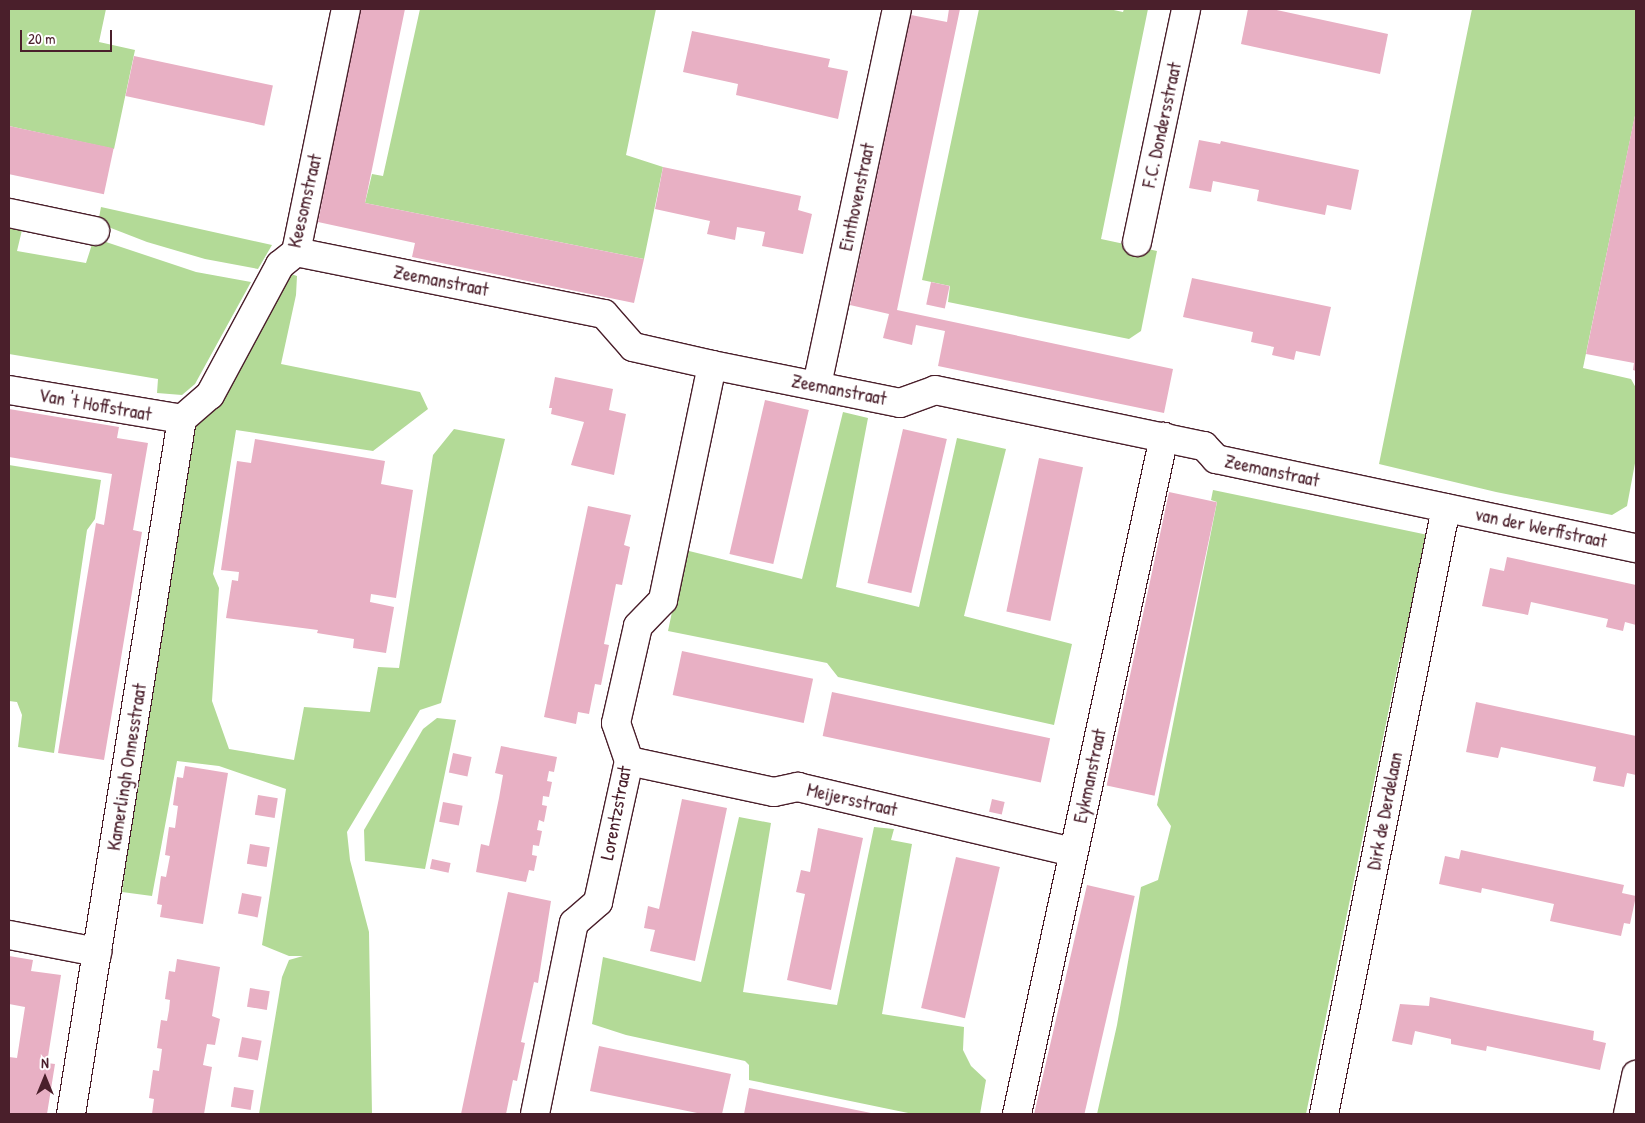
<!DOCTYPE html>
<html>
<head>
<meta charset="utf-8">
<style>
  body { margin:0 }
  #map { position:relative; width:1645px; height:1123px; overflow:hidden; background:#fff; font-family:"Patrick Hand",sans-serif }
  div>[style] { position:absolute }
  .green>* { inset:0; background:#b3da97 }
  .building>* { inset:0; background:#e8b0c4; transform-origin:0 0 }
  .roads { filter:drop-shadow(1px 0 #4a1f2b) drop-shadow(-1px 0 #4a1f2b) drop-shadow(0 1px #4a1f2b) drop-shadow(0 -1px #4a1f2b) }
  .minor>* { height:28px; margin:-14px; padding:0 14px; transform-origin:14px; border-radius:14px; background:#fff }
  span { translate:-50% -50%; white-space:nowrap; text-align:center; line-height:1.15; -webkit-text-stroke:4px #fff; paint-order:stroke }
  .street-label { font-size:19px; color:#4a1f2b }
  .frame { position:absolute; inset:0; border:10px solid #4a1f2b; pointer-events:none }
  .north { position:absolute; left:20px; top:1053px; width:50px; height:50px; -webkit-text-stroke:4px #fff; paint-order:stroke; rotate:0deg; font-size:14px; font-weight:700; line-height:20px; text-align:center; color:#4a1f2b }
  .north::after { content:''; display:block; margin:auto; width:18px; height:22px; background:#4a1f2b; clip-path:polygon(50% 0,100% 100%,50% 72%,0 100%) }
  .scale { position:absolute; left:20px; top:30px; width:92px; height:22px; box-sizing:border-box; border:2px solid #4a1f2b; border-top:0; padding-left:6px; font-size:15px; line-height:18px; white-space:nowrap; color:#4a1f2b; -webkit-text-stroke:4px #fff; paint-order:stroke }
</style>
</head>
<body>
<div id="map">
  <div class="green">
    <div style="clip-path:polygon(9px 9px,106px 9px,99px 42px,135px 50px,114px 149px,9px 126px)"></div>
    <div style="clip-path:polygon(420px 9px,656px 9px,626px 155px,663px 167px,644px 259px,365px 203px,372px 174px,383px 176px)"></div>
    <div style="clip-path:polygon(979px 9px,1109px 9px,1123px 12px,1124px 9px,1148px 9px,1101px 239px,1157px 251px,1141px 331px,1129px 339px,948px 302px,950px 286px,922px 280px)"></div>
    <div style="clip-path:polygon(1472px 9px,1636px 9px,1636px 111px,1583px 368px,1631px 379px,1636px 388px,1636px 458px,1627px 506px,1612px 515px,1496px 492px,1379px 464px)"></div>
    <div style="clip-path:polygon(101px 207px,272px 245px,258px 269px,205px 259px,147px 242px,98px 223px)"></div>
    <div style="clip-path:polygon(9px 225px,22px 230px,17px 251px,86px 263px,94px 238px,196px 272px,251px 282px,195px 384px,182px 395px,157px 393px,158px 379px,9px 354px)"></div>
    <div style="clip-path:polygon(288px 273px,297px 276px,296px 295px,281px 364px,420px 392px,428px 409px,373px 451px,236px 430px,213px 574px,219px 588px,212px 701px,229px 749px,294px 760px,304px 707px,370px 712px,378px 667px,399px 668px,433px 455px,454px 429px,505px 439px,441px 703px,420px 710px,347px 832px,350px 860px,369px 932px,372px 1114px,259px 1114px,282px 977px,289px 960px,303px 956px,289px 956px,262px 945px,286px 789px,219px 766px,177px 761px,152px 896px,122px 892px,188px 425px,226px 396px)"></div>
    <div style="clip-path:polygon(843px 412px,868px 418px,836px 587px,919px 607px,957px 438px,1006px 449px,964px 616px,1072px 644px,1054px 725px,838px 677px,827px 663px,668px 631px,685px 550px,802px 579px)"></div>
    <div style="clip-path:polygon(9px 465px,101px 480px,95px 519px,87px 530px,54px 753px,18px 747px,22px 715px,17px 702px,9px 701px)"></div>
    <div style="clip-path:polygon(1213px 490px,1428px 535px,1428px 542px,1399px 660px,1306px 1114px,1097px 1114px,1117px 1025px,1141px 887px,1158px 880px,1171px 826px,1157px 805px,1217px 502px,1211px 500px)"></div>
    <div style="clip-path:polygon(437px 718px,456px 720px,425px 869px,365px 861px,364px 830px,423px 729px)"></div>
    <div style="clip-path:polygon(739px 817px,771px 823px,743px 992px,837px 1005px,874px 827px,894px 829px,891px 840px,912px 844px,882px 1014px,964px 1027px,963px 1050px,971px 1066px,986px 1080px,980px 1114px,913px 1114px,749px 1080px,749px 1065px,745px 1061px,626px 1035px,592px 1024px,603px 957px,701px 982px)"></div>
  </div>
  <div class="building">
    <div style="clip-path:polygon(360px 9px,405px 9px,365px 203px,644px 259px,634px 303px,412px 257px,415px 243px,318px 222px)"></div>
    <div style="clip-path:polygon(949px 9px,960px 9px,897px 310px,1173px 369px,1164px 413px,938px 366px,945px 331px,916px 325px,912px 345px,883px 338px,889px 314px,850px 305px,911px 15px,947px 22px)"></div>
    <div style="clip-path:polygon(1248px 9px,1272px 9px,1388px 34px,1380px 74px,1241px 44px)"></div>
    <div style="clip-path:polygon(692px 31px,830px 59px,828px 67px,848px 71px,838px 119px,736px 95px,738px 84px,683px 72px)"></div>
    <div style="left:134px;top:56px;width:142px;height:41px;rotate:12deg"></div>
    <div style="clip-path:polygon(1635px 115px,1636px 115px,1636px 371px,1633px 370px,1634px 363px,1586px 354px)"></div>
    <div style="left:9px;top:126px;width:107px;height:47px;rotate:12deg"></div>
    <div style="clip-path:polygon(1199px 140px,1220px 144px,1221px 141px,1359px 170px,1351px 210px,1327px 205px,1325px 215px,1257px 201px,1259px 190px,1213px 181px,1211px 192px,1189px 188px)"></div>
    <div style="clip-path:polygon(663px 167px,801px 196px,798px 210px,812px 214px,803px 254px,762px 246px,765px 232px,737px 227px,735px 240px,707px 234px,710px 221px,655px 209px)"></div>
    <div style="clip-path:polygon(1192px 278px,1331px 307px,1320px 356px,1296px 351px,1294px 360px,1272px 355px,1274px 347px,1251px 342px,1253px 332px,1183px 317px)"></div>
    <div style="left:931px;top:282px;width:19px;height:23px;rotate:12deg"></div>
    <div style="clip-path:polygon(555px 377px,613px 389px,609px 410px,626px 414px,614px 475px,571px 465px,584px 422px,551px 414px,552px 408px,549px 408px)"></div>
    <div style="left:765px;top:400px;width:45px;height:158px;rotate:13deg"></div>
    <div style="clip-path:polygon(9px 409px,119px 427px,117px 438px,148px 443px,133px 530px,142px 532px,104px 760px,58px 753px,96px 523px,104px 525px,112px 474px,9px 457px)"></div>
    <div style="left:903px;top:429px;width:45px;height:158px;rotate:13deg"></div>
    <div style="clip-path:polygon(255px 439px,385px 461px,381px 484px,413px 490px,396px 598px,371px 594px,370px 602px,394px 607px,386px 653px,353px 648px,354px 639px,317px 633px,318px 630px,226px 618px,232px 580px,238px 581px,239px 572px,221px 570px,237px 461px,251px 463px)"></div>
    <div style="left:1039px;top:458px;width:45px;height:157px;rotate:12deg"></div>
    <div style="left:1169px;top:492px;width:49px;height:300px;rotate:12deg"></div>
    <div style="clip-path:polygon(588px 506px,631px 515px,624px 545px,630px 547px,622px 585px,616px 584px,604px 644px,609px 645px,601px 685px,595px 684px,589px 714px,578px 712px,576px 724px,544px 717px)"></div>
    <div style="clip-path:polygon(1507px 557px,1636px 585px,1636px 625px,1625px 622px,1623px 631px,1606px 627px,1608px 619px,1531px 602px,1528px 615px,1482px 606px,1490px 568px,1504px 571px)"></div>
    <div style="left:682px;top:651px;width:134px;height:45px;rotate:12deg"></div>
    <div style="left:832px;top:692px;width:223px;height:45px;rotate:12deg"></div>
    <div style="clip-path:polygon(1476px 702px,1636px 736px,1636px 775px,1627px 773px,1624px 787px,1593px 781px,1596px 767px,1501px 747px,1498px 758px,1466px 752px)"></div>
    <div style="clip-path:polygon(501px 746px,557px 757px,554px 772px,549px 771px,547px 781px,552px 782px,549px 797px,543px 796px,542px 805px,547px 806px,544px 822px,539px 820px,537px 830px,542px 831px,539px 846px,533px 845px,532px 855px,537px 856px,534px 871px,529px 870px,526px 882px,476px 872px,481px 844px,489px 846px,499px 798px,503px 775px,495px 773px)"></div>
    <div style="left:453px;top:753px;width:19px;height:20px;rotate:12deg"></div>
    <div style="clip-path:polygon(185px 766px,228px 773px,203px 924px,160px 917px,162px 905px,157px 904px,161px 876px,166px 877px,170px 856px,165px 855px,169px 827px,175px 828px,178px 806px,173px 805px,177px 777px,183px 778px)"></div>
    <div style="left:258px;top:795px;width:20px;height:20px;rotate:9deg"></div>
    <div style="clip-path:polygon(682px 799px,727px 808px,695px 961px,650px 951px,655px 930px,644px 928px,648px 906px,659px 909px)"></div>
    <div style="left:992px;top:799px;width:13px;height:13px;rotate:13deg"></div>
    <div style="left:443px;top:802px;width:20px;height:20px;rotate:11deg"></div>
    <div style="clip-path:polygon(818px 828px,863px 838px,831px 990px,787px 980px,805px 894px,796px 892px,801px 870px,810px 872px)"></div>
    <div style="left:250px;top:844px;width:20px;height:20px;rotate:9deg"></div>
    <div style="clip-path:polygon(1461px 850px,1624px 885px,1622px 893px,1636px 896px,1630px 924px,1624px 923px,1621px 936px,1550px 921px,1554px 904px,1482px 888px,1481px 893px,1439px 884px,1445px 856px,1459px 859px)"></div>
    <div style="left:956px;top:857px;width:45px;height:155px;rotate:13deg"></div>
    <div style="left:432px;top:859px;width:19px;height:10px;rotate:12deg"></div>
    <div style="left:1087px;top:885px;width:49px;height:234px;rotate:13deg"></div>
    <div style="clip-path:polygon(508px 892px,551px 901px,538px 983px,534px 982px,521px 1042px,525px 1043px,517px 1081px,513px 1080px,506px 1114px,461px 1114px)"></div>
    <div style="left:242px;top:893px;width:20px;height:21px;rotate:11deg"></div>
    <div style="clip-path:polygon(9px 956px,33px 960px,31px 971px,61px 975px,47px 1063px,55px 1064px,47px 1114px,9px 1114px,9px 1057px,17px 1058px,25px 1007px,9px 1004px)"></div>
    <div style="clip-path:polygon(177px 959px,220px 967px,212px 1016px,220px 1019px,215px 1045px,207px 1044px,203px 1065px,212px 1067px,204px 1114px,152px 1114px,154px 1099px,149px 1098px,153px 1070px,159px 1071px,162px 1049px,157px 1048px,161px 1020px,167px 1021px,169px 1010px,170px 1000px,165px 999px,169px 971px,175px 972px)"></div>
    <div style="left:250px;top:988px;width:20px;height:19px;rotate:9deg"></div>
    <div style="clip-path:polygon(1430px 997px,1594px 1031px,1593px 1040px,1606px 1043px,1600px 1070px,1487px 1046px,1486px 1051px,1451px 1044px,1451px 1039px,1415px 1031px,1412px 1045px,1392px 1041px,1400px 1004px,1429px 1006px)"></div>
    <div style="left:242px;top:1037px;width:20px;height:20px;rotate:11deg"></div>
    <div style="clip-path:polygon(599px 1046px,731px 1074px,722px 1114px,702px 1114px,590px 1091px)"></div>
    <div style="left:234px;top:1087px;width:20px;height:20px;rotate:9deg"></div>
    <div style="clip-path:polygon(749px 1088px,871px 1113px,871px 1114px,744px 1114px)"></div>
  </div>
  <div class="roads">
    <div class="minor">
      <div style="left:9px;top:213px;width:88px;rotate:11.8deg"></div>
      <div style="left:1137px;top:242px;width:238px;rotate:-78.1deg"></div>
      <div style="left:296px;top:252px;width:314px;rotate:11.4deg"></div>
      <div style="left:604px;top:314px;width:44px;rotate:48.7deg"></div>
      <div style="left:633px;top:347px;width:81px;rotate:12.8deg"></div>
      <div style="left:712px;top:365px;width:192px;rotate:11.4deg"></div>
      <div style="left:900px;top:403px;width:37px;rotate:-20deg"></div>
      <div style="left:935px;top:390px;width:275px;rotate:11.8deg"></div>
      <div style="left:1204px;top:446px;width:18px;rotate:47deg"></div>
      <div style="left:1216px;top:459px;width:429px;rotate:12deg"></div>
      <div style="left:817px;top:385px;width:384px;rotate:-78deg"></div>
      <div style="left:9px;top:390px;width:175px;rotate:9.5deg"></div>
      <div style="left:182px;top:419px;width:37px;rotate:-41deg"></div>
      <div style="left:210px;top:395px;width:148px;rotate:-61.7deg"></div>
      <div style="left:280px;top:265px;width:21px;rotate:-39deg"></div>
      <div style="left:296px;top:252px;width:248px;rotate:-78.4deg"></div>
      <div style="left:629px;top:761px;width:148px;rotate:12.1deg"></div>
      <div style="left:774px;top:792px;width:25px;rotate:-12deg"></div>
      <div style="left:798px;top:787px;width:283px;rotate:13.3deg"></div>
      <div style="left:9px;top:935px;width:90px;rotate:10.9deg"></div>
      <div style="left:71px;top:1114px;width:704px;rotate:-80.93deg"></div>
      <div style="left:535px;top:1114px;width:195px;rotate:-78.5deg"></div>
      <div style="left:574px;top:923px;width:32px;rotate:-41deg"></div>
      <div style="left:598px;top:902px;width:144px;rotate:-77.6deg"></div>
      <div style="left:629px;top:761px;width:40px;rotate:-108.9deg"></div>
      <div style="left:616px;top:723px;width:99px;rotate:-77.2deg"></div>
      <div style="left:638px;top:626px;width:36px;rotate:-46deg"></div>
      <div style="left:663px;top:600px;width:240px;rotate:-78.2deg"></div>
      <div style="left:1017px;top:1114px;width:693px;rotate:-77.75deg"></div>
      <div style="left:1324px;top:1114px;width:618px;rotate:-78.62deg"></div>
      <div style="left:1628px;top:1114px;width:40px;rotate:-78deg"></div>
    </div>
  </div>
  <div class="street-label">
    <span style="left:1162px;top:125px;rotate:-78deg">F.C. Dondersstraat</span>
    <span style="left:857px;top:197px;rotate:-78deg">Einthovenstraat</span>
    <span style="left:305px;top:201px;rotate:-77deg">Keesomstraat</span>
    <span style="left:441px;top:281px;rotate:11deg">Zeemanstraat</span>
    <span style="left:839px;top:390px;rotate:11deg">Zeemanstraat</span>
    <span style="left:95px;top:405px;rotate:10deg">Van 't Hoffstraat</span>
    <span style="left:1272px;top:471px;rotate:12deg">Zeemanstraat</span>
    <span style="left:1541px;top:528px;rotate:12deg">van der Werffstraat</span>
    <span style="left:127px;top:767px;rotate:-81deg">Kamerlingh Onnesstraat</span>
    <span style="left:1090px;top:776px;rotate:-78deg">Eykmanstraat</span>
    <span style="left:852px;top:800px;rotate:13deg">Meijersstraat</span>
    <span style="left:1385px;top:811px;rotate:-79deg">Dirk de Derdelaan</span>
    <span style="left:616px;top:813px;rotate:-79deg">Lorentzstraat</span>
  </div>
  <div class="frame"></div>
  <div class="north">N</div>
  <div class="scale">20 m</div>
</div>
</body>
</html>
